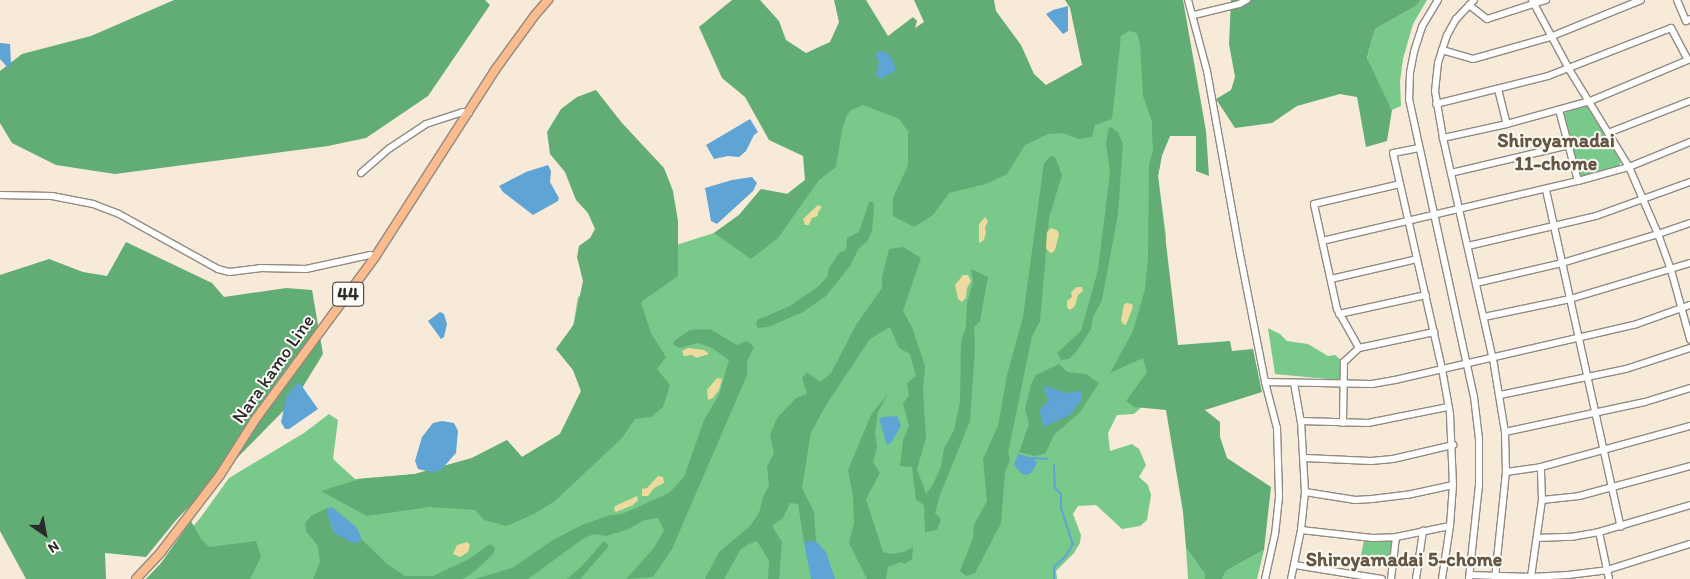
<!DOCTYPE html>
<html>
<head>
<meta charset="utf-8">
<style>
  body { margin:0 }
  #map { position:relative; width:1690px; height:579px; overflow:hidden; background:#f7ead8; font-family:Itim,sans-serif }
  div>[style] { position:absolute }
  .green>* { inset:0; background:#78c98a }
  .forest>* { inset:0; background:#62ad76 }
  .sand>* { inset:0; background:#eeda9e }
  .water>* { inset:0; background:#5ea4d4 }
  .stream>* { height:2px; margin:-1px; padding:0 1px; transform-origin:1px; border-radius:1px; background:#5ea4d4 }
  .roads { filter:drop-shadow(1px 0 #918a82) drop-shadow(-1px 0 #918a82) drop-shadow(0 1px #918a82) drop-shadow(0 -1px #918a82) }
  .minor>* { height:6px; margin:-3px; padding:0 3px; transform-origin:3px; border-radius:3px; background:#fff }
  .major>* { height:8px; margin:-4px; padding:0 4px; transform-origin:4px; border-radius:4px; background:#fbbb8d }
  span { translate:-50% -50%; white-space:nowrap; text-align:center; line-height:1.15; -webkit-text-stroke:4px #fdfcf7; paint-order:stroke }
  .shield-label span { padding:1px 4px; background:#fdfcf7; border:1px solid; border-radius:4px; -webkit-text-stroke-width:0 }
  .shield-label { font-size:18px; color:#2b2b2b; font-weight:700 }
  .street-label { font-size:19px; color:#2b2b2b }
  .neighbourhood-label { font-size:20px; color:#665541; font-weight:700 }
  .north { position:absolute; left:20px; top:509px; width:50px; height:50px; -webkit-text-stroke:4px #fdfcf7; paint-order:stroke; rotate:147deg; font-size:14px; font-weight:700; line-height:20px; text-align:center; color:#2b2b2b }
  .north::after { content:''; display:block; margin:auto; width:18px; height:22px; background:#2b2b2b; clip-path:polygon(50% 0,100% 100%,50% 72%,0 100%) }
</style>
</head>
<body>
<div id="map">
  <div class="green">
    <div style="clip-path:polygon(1421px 0,1427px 0,1413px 24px,1403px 59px,1400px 82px,1401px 106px,1392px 110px,1367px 59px,1375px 29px,1416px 6px)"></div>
    <div style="clip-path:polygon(1150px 22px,1170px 136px,1162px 155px,1158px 176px,1166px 236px,1157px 393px,1134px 414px,1117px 415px,1108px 433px,1110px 451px,1132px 444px,1139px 449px,1146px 465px,1139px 477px,1148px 485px,1151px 495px,1147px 520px,1140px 526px,1122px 529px,1096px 505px,1078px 506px,1073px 514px,1081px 535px,1080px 543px,1074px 553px,1056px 571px,1057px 579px,149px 579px,201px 517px,229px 478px,304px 433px,329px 414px,338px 420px,333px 459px,355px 479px,415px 474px,472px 458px,507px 440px,522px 457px,560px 434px,581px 391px,573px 370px,556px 349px,573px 327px,578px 297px,673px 246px,714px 233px,739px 215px,761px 189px,788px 194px,805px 180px,808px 155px,866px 89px,1033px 128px,1121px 24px)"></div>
    <div style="clip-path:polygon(1585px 106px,1589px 107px,1621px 162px,1619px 166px,1583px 177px,1579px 175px,1563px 113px)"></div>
    <div style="clip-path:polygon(1268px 328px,1280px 334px,1287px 341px,1308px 344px,1328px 356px,1335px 355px,1341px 360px,1341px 378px,1337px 380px,1275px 374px)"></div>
    <div style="clip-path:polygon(1364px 540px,1391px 540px,1393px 543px,1391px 560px,1361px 556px)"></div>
    <div style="clip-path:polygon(1186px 548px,1205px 574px,1205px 579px,1188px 579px)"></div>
    <div style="clip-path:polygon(1264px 550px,1257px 579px,1222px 579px,1226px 571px)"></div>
  </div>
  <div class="forest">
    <div style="clip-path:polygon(174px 0,485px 0,490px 5px,428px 96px,366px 138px,328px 146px,115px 174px,56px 165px,12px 143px,0 123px,0 71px,22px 54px,91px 36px)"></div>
    <div style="clip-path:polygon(732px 0,760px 0,779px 21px,786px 40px,806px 53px,830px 42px,839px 22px,834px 0,866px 0,888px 36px,913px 17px,917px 21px,915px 28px,924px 22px,914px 0,994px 0,996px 11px,1021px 45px,1034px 74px,1046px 85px,1082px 65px,1070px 8px,1065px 0,1183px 0,1206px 131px,1209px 176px,1196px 171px,1196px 136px,1170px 136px,1162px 155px,1158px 176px,1178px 345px,1230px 341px,1232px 351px,1253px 349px,1262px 392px,1205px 410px,1220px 422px,1220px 437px,1227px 458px,1271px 487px,1264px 550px,1226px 571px,1222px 579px,1205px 579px,1205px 574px,1186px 548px,1183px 512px,1166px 410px,1134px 407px,1126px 401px,1147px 372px,1143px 358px,1110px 373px,1133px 331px,1145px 289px,1148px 257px,1149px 165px,1153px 151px,1152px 134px,1152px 122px,1143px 96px,1140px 44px,1137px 33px,1129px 31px,1121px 36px,1112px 119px,1095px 125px,1092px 137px,1079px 139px,1062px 133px,1048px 134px,1025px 145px,1007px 174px,986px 184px,949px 193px,933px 215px,914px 227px,893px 216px,893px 198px,908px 165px,908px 131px,899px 119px,879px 111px,863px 105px,851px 110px,846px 117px,842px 130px,836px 167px,819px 180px,778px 238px,751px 259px,714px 233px,739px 215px,761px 189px,787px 194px,805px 180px,803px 156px,769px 140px,745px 97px,722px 78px,699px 27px)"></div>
    <div style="clip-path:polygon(1231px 0,1421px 0,1416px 6px,1375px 29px,1367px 58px,1392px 110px,1387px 141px,1366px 147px,1357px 97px,1340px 94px,1297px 106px,1272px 123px,1235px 128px,1216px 99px,1231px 90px,1235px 77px,1229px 44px)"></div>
    <div style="clip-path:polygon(596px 90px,622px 123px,664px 168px,673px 191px,678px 221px,678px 276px,641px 302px,651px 333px,666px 357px,657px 369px,670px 385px,663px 407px,651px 417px,635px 419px,622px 438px,555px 501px,534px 514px,506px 526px,484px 520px,475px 510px,430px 507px,367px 516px,321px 491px,360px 479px,415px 474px,472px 458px,507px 440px,522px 457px,560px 434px,581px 391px,573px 370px,556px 349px,574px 324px,583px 281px,577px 257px,579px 246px,590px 238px,595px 229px,588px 213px,576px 200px,565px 172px,550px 154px,547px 132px,561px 109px,577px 97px)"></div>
    <div style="clip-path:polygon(1111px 127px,1118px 132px,1123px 144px,1118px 214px,1102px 300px,1093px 317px,1091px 329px,1077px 351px,1069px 359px,1061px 360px,1057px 353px,1081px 331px,1098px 270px,1110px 173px,1106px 143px,1108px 130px)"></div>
    <div style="clip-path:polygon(1051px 156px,1055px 157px,1062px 175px,1049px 218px,1040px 321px,1032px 336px,1008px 453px,1010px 460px,1005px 472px,1001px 523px,975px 573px,966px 576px,960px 571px,973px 538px,974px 525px,987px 501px,983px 459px,998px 426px,1007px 375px,1023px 317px,1044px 163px)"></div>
    <div style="clip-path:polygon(869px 202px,873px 202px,874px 207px,872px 231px,867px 242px,859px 248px,850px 266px,826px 296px,803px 312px,768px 327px,758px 328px,756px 324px,757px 320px,790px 306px,819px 286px,827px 277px,829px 268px,839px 253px,846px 250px,847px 238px,859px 232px)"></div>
    <div style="clip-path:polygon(126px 242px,212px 283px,224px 297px,286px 288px,312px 290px,323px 354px,296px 398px,177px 519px,146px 557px,105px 553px,106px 579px,26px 579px,0 531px,0 275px,49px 259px,83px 272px,107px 276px)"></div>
    <div style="clip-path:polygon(903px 247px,921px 258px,903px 311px,912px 327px,925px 366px,923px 390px,926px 438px,917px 469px,926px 494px,932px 486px,941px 467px,944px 449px,954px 430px,960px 402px,961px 341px,966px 327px,967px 303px,973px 281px,971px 269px,988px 277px,980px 321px,974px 327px,975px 349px,970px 421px,940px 495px,935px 513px,941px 519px,937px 530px,925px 532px,924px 505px,916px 500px,912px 467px,900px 466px,903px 440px,909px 426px,903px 404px,909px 395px,907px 383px,916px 376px,910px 354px,899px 348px,890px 327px,870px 339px,828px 402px,811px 432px,802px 488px,814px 512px,816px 541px,804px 542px,798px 504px,790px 503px,783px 518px,772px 526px,782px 542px,779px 579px,768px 579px,769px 561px,757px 541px,749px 544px,741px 549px,724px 579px,705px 579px,719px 552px,750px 526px,759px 513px,763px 497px,769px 486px,767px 467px,774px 453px,770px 435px,777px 418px,796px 398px,807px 394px,802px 378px,807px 372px,820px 382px,831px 373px,856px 325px,882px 288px,882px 277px,889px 249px)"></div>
    <div style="clip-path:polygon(710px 329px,737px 345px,747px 341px,754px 347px,747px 361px,747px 375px,672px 549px,653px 577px,626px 579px,654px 548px,664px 530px,658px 518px,645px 520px,626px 530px,606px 536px,594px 534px,584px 538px,528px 579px,475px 579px,512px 568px,553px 540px,582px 525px,610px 515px,622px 514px,669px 493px,684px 477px,704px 420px,719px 395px,729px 360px,712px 348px,698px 343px,679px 348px,673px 344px,675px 340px,690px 330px)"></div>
    <div style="clip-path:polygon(1059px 364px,1067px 372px,1086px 374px,1099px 383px,1080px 412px,1054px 435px,1045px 454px,1034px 456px,1019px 452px,1029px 424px,1025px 409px,1032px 382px,1036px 375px)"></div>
    <div style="clip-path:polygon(888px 393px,878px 412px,875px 432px,877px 447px,873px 462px,880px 473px,866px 499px,883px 552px,890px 554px,904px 552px,913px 547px,912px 559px,905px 564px,901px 562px,888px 567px,886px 579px,867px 579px,849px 543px,854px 523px,853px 496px,848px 470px,871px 415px)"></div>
    <div style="clip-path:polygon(327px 508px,344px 522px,387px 564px,405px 576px,433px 576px,469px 559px,490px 544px,495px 548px,493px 554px,475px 571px,463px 579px,313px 579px,320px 562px,318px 546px,306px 531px,305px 523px,311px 516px)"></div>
    <div style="clip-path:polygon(191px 521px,201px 539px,209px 547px,256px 541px,261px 557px,250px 579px,146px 579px,161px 563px)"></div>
    <div style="clip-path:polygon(604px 541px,609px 546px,580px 579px,567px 579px,581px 567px)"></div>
  </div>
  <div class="sand">
    <div style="clip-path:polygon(818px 205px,822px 207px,818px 212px,818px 216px,812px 218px,809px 225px,805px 225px,803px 219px)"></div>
    <div style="clip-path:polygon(985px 217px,988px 221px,985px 228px,986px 232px,984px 240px,979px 243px,979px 224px)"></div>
    <div style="clip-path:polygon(1051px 228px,1057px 230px,1059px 234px,1055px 250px,1052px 253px,1049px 252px,1046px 248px,1047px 232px)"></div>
    <div style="clip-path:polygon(963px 275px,968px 275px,971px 281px,967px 288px,966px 298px,962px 302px,958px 299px,955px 285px)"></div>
    <div style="clip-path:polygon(1077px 287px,1082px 287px,1083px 291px,1078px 295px,1075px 306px,1070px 310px,1067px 307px,1067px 301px,1072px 297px,1071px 292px)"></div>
    <div style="clip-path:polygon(1127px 303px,1132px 304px,1133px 307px,1126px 325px,1123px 324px,1121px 320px,1124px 304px)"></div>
    <div style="clip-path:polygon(688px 348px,704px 350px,709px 354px,696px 358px,692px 355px,684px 356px,682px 351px)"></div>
    <div style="clip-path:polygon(717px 378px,722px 379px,719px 390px,713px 398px,708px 400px,707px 390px)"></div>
    <div style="clip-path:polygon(658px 476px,663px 477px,664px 483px,654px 488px,648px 496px,642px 496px,642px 489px,647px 488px)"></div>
    <div style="clip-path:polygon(637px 496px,638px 500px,633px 505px,616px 512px,614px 510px,615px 506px)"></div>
    <div style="clip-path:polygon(467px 542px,470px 545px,468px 552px,460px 557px,453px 554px,457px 545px)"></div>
  </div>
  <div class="water">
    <div style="clip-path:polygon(1068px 6px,1068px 31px,1063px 34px,1046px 14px,1053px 10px)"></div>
    <div style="clip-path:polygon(0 43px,10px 44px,11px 64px,8px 68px,0 59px)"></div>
    <div style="clip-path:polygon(880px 51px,888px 53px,896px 67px,894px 72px,880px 79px,876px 75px,879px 62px,875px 55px)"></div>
    <div style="clip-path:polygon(750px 119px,758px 132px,754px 135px,746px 151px,739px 157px,728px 156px,714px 159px,706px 145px)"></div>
    <div style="clip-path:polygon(548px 165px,551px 171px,550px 182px,559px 198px,558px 201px,533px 215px,503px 192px,499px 186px,526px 172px)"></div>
    <div style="clip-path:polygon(752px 177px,757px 183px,753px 191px,717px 224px,711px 221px,705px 188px,732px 180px)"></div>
    <div style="clip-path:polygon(440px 312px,444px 314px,447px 324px,444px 337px,441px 339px,428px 321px)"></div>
    <div style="clip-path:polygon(299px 382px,318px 409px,289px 429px,285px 429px,281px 422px,287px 395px)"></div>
    <div style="clip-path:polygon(1043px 387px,1049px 387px,1066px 393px,1078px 391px,1082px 392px,1082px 399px,1070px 415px,1044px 427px,1039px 410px,1049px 400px)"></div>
    <div style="clip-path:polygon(897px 416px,901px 426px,891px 443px,887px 445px,879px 419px,883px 417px)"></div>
    <div style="clip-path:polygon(442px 421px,454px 423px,458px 431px,456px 453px,440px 471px,431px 472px,418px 469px,415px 461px,422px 437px,433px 423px)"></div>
    <div style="clip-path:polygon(1018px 454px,1033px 458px,1037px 463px,1032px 472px,1027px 475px,1022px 474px,1014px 465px)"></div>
    <div style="clip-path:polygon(332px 507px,356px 527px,361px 537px,360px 542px,353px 543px,334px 533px,327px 514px,327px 508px)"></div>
    <div style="clip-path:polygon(816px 541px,826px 552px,835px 579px,811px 579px,804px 542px)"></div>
  </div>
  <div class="stream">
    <div style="left:1033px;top:458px;width:14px;rotate:4deg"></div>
    <div style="left:1054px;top:465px;width:23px;rotate:88deg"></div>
    <div style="left:1055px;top:488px;width:8px;rotate:45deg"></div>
    <div style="left:1061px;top:494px;width:14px;rotate:90deg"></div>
    <div style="left:1061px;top:508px;width:38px;rotate:72deg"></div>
    <div style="left:1073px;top:544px;width:15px;rotate:122deg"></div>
    <div style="left:1065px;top:557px;width:15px;rotate:138deg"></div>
    <div style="left:1054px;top:567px;width:12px;rotate:90deg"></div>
  </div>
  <div class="roads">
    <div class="minor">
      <div style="left:1188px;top:0;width:73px;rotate:75deg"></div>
      <div style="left:1207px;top:71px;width:181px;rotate:79.8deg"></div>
      <div style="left:1239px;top:249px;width:136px;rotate:78.9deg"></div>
      <div style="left:1265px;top:382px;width:48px;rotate:75.4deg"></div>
      <div style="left:1277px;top:428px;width:69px;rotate:88.3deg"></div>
      <div style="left:1279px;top:497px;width:37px;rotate:96deg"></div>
      <div style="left:1275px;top:534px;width:46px;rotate:102.5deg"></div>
      <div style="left:1438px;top:0;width:31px;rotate:121deg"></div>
      <div style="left:1422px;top:27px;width:26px;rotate:108deg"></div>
      <div style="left:1414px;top:52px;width:21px;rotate:101deg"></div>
      <div style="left:1410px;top:73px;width:26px;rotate:92deg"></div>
      <div style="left:1409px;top:99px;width:305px;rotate:77.7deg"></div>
      <div style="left:1474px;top:397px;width:42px;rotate:83.2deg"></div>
      <div style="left:1479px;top:439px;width:46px;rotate:90deg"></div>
      <div style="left:1479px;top:485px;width:95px;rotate:96.1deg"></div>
      <div style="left:1474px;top:0;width:26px;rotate:133deg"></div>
      <div style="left:1456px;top:19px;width:18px;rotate:119deg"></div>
      <div style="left:1447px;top:35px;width:29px;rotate:108deg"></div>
      <div style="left:1438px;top:63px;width:28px;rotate:96deg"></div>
      <div style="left:1435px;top:91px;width:48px;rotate:80.3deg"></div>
      <div style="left:1443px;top:138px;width:233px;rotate:77.3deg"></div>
      <div style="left:1494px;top:365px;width:68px;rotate:80.7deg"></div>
      <div style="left:1505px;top:432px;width:40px;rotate:88.6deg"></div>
      <div style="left:1506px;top:472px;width:108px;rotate:95.9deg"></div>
      <div style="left:1677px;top:0;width:23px;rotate:67deg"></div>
      <div style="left:1686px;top:21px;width:4px;rotate:-27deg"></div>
      <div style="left:1469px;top:5px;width:23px;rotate:38deg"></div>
      <div style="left:1487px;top:19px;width:62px;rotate:-17.9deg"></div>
      <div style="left:1194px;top:15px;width:46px;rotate:-13.7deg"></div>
      <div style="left:1239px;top:4px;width:9px;rotate:-27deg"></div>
      <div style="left:1442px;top:50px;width:32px;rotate:16deg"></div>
      <div style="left:1473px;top:59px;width:80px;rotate:-15.9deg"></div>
      <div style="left:1550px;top:37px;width:98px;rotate:-22.1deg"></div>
      <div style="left:1498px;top:89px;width:36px;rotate:76deg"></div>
      <div style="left:1436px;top:104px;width:115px;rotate:-14deg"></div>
      <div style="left:1548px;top:76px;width:132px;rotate:-21.3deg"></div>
      <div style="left:1671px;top:28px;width:36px;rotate:62deg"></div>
      <div style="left:1688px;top:60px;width:106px;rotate:157.3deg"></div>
      <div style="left:1590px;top:101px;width:86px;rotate:164.5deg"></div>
      <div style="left:1507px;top:124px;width:66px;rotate:167.7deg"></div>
      <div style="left:1559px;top:110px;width:73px;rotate:75deg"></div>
      <div style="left:1608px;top:133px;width:88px;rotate:-21.3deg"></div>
      <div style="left:1419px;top:148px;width:26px;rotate:169deg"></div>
      <div style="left:1393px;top:153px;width:221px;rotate:77.2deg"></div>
      <div style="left:1442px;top:369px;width:46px;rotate:79.9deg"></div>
      <div style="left:1450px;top:414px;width:71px;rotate:87.6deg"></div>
      <div style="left:1453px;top:485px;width:41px;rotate:94.2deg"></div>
      <div style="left:1450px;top:526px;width:54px;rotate:98.6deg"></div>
      <div style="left:361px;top:173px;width:38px;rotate:-41deg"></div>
      <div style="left:390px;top:148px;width:43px;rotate:-33.7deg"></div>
      <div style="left:426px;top:124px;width:38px;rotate:-18deg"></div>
      <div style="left:462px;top:112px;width:7px;rotate:8deg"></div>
      <div style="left:1451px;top:173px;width:121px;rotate:-13.3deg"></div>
      <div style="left:1546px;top:190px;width:345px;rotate:77.5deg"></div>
      <div style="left:0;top:195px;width:52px;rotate:1.1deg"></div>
      <div style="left:52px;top:196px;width:42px;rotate:11deg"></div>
      <div style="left:93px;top:204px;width:28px;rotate:21deg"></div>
      <div style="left:119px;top:214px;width:113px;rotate:29.1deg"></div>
      <div style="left:218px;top:269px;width:11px;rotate:15deg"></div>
      <div style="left:229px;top:272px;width:31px;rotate:-7deg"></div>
      <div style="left:260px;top:268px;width:46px;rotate:1.2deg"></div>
      <div style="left:306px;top:269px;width:66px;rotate:-12.3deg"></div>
      <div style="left:370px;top:255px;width:5px;rotate:22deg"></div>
      <div style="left:1690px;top:223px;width:34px;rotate:161deg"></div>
      <div style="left:1658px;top:234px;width:38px;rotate:70deg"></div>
      <div style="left:1671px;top:270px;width:72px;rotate:74.6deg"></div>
      <div style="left:1322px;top:241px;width:263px;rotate:-13.2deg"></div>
      <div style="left:1578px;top:181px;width:53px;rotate:-15.4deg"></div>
      <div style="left:1629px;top:167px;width:66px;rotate:-22.3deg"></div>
      <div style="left:1468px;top:246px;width:131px;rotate:-13.2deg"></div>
      <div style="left:1596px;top:216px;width:100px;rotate:-19.9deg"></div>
      <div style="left:1331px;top:279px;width:88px;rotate:-13.1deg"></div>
      <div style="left:1476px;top:283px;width:88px;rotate:-13.1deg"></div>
      <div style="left:1562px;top:263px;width:100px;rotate:-16.8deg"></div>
      <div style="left:1658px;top:234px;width:73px;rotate:-113.4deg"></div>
      <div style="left:1629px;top:167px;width:115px;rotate:-121.5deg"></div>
      <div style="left:1569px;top:69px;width:78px;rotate:-118.2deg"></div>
      <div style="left:1339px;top:314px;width:89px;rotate:-12.3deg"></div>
      <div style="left:1484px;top:317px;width:88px;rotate:-11.8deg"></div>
      <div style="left:1570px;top:299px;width:125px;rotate:-16.7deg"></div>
      <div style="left:1359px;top:348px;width:77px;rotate:-12deg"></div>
      <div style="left:1265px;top:382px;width:107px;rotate:1.1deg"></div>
      <div style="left:1372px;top:384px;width:23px;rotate:-10deg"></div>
      <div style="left:1395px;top:380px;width:245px;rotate:-13deg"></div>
      <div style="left:1634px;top:325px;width:59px;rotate:-19.7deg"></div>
      <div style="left:1294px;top:383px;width:39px;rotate:80deg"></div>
      <div style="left:1500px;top:395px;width:129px;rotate:-11.7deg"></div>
      <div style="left:1626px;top:369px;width:67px;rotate:-18.2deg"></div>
      <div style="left:1343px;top:423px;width:61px;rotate:-89.1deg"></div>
      <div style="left:1344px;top:362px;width:21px;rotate:-43deg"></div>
      <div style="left:1359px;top:348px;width:45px;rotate:-119.4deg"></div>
      <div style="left:1337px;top:309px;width:107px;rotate:-102.4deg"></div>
      <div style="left:1314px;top:204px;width:88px;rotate:-13.1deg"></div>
      <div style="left:1505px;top:432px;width:143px;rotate:-12.1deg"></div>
      <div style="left:1645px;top:402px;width:47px;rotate:-17.3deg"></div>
      <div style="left:1305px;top:458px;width:66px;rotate:2.6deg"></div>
      <div style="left:1371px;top:461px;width:22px;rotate:-5deg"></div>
      <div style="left:1393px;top:459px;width:62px;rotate:-13.1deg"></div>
      <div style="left:1506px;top:472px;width:35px;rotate:-8deg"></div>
      <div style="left:1541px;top:467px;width:155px;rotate:-15.4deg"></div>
      <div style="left:1305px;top:492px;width:51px;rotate:9.1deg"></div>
      <div style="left:1355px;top:500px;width:17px;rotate:-3deg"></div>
      <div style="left:1372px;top:499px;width:35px;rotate:-7deg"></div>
      <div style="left:1407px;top:495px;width:47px;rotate:-12.3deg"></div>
      <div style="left:1542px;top:500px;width:37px;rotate:-6deg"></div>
      <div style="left:1579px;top:496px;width:115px;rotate:-15.1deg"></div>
      <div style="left:1301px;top:530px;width:72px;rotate:6.3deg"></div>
      <div style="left:1373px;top:538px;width:23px;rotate:-2deg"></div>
      <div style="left:1396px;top:537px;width:55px;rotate:-11.5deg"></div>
      <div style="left:1599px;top:532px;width:48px;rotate:78deg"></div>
      <div style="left:1537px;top:538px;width:34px;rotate:-2deg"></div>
      <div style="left:1571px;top:537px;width:28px;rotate:-10deg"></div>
      <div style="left:1599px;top:532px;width:95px;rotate:-16.5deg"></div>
      <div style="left:1295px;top:565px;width:88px;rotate:9.1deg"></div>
      <div style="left:1470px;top:575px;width:61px;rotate:1.9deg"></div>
      <div style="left:1531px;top:577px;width:37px;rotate:-3deg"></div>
      <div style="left:1568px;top:575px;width:39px;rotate:-7deg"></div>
      <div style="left:1607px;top:570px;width:87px;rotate:-17.4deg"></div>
      <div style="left:1531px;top:577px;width:78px;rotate:-81.9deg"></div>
      <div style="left:1542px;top:500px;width:33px;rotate:-92deg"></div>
      <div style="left:1291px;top:579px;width:50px;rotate:-78.5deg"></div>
      <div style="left:1301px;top:530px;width:38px;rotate:-84deg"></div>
      <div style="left:1305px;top:492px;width:71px;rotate:-93.2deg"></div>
      <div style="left:1301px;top:421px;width:67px;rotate:1.7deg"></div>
      <div style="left:1368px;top:423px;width:82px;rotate:-11.3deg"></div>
      <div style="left:1391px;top:579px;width:42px;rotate:-83.2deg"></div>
      <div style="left:1416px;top:579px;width:49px;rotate:-81.7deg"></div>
    </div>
    <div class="major">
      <div style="left:136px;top:579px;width:37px;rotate:-47deg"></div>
      <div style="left:161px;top:552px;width:97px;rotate:-52.5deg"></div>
      <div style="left:220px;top:475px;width:65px;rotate:-57.5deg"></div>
      <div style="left:255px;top:420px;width:202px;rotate:-53.6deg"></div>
      <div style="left:375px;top:257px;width:222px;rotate:-57.3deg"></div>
      <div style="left:495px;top:70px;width:68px;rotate:-54deg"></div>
      <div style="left:535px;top:15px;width:20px;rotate:-49deg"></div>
    </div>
  </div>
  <div class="shield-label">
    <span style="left:348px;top:294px">44</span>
  </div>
  <div class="street-label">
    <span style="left:273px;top:369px;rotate:-55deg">Nara kamo Line</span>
  </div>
  <div class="neighbourhood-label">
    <span style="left:1556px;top:152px">Shiroyamadai<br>11-chome</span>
    <span style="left:1404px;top:559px">Shiroyamadai 5-chome</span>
  </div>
  <div class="north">N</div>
</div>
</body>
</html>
